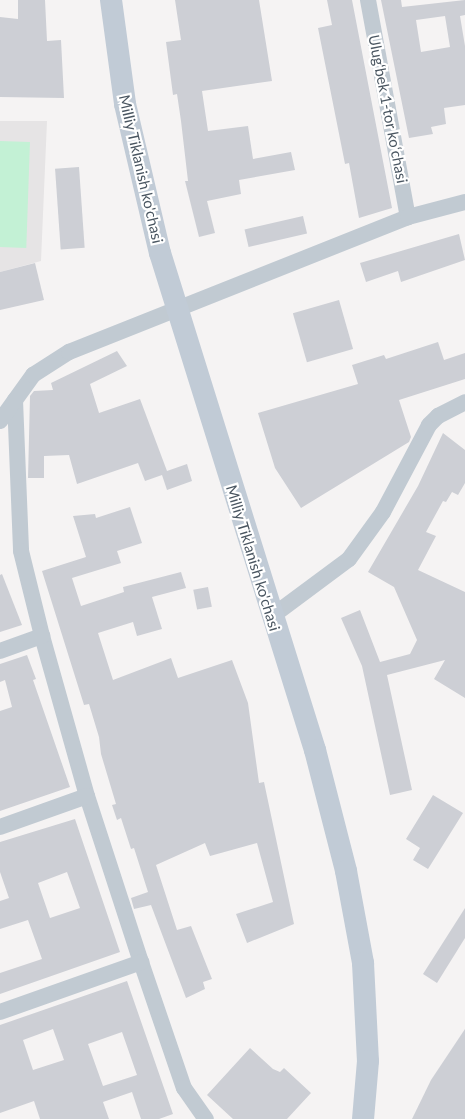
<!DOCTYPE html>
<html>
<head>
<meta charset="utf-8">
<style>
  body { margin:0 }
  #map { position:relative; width:465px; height:1119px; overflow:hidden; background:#f5f3f3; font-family:Lato,sans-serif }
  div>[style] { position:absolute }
  .education>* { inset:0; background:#e6e4e5 }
  .green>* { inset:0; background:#c3f1d5; transform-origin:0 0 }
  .building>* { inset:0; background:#cdcfd5; transform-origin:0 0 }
  .street>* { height:16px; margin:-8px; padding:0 8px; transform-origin:8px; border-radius:8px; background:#c1cad2 }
  .secondary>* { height:22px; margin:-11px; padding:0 11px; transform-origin:11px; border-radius:11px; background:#c1cbd6 }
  span { translate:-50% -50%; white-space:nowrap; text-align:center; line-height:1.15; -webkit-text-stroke:4.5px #fff; paint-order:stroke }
  .street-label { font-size:15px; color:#4a5661 }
</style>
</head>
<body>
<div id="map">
  <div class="education">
    <div style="clip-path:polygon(0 121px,47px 121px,41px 261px,0 272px)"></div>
  </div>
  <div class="green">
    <div style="left:0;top:141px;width:30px;height:106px;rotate:2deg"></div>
  </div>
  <div class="building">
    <div style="clip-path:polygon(18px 0,45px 0,47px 41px,61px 40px,64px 98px,0 97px,0 17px,18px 19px)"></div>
    <div style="clip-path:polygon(175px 0,259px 0,272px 81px,202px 91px,208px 131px,248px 126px,253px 159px,291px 152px,295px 170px,239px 180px,241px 194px,207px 201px,215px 233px,199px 237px,185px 181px,188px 181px,181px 121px,177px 94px,173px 95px,166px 42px,181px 40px)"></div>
    <div style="clip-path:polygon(327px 0,352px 0,392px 208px,359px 218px,349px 163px,345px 164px,318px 28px,332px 25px)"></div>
    <div style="clip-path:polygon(evenodd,381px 0,401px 0,402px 7px,465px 0,465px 15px,460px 16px,465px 46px,465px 105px,444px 108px,446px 124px,431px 127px,433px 134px,409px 138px,381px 0,445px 16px,450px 47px,421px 52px,416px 20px,445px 16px)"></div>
    <div style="left:79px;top:167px;width:81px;height:24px;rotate:86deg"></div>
    <div style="left:303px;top:216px;width:18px;height:60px;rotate:77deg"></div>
    <div style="clip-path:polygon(459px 234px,465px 260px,401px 282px,398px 271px,366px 282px,360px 263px)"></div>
    <div style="clip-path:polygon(35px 263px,44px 300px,0 310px,0 272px)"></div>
    <div style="left:339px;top:300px;width:51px;height:48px;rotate:74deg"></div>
    <div style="clip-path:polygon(438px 342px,444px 360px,465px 353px,465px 379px,399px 400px,411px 437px,409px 442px,301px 508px,275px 468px,258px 413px,358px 384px,352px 365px,384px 355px,386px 359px)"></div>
    <div style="clip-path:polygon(117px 351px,127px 366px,90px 384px,99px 413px,140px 399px,167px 471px,187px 464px,192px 481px,167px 490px,162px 475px,145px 481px,138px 463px,77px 484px,69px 455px,44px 456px,44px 478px,28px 478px,30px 396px,34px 391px,53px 390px,51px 383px)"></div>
    <div style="clip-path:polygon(443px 433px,465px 450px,465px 483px,458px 495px,452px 492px,446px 502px,443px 501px,426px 532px,436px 536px,418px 570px,465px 592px,465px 698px,434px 679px,445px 660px,387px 675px,412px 790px,390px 795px,362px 666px,341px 618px,360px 610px,380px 662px,410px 654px,417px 640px,394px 587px,368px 572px,418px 486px)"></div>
    <div style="clip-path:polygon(130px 507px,142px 543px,117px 551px,121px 563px,72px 578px,81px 606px,124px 592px,123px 587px,181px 572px,186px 588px,152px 597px,162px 629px,137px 636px,133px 622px,98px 633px,113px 680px,171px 658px,178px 678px,232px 660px,248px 703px,259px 783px,264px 782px,294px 924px,247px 943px,236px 914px,273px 902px,257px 843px,210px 856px,205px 843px,156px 865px,177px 930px,191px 926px,212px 979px,203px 982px,205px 989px,186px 998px,151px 905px,134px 909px,131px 898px,148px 892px,134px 848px,131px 849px,121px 818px,117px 820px,112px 805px,116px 804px,101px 754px,99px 737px,89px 704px,84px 705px,42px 571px,86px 557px,73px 516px,95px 514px,96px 518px)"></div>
    <div style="clip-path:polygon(2px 574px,22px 625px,0 632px,0 575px)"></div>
    <div style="left:208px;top:587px;width:20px;height:15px;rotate:79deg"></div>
    <div style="clip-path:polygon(27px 655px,36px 679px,33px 680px,70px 787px,0 811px,0 711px,12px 707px,5px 680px,0 682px,0 664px)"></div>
    <div style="clip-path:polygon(433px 795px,463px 813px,428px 869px,413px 860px,420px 848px,406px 839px)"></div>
    <div style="clip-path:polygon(evenodd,75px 819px,120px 952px,0 994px,0 973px,42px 959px,28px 920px,0 929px,0 901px,9px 898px,0 872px,0 842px,75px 819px,67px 872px,80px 908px,50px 918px,38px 883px,67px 872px)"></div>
    <div style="clip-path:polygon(465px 908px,465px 938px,437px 983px,423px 974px)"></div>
    <div style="clip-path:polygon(evenodd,127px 981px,173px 1114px,159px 1119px,141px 1119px,132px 1092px,103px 1102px,109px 1119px,40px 1119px,34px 1101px,0 1113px,0 1025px,127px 981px,53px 1029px,64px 1060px,33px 1070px,23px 1040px,53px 1029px,127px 981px,122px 1032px,137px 1075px,103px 1086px,88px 1044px,122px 1032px)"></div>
    <div style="clip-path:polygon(465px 1029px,465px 1119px,412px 1119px,431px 1080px)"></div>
    <div style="clip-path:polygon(250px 1048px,273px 1069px,280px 1072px,284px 1068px,311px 1093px,287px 1119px,233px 1119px,207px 1095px)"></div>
  </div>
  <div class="street">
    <div style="left:368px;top:0;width:221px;rotate:79.6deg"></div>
    <div style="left:15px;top:400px;width:151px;rotate:87.7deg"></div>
    <div style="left:21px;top:551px;width:88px;rotate:76.1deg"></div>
    <div style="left:42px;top:636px;width:166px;rotate:74.3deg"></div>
    <div style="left:87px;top:796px;width:175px;rotate:72deg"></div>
    <div style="left:141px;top:962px;width:133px;rotate:71.2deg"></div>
    <div style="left:184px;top:1088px;width:38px;rotate:55deg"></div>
    <div style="left:0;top:421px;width:57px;rotate:-54.3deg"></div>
    <div style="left:33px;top:375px;width:43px;rotate:-32.6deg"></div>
    <div style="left:69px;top:352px;width:365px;rotate:-21.7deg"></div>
    <div style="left:408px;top:217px;width:59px;rotate:-14.7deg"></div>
    <div style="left:271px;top:617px;width:97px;rotate:-36.6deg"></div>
    <div style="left:349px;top:559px;width:58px;rotate:-54.1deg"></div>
    <div style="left:383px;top:512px;width:98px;rotate:-62.1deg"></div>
    <div style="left:429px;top:425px;width:13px;rotate:-45deg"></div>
    <div style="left:438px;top:416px;width:30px;rotate:-27deg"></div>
    <div style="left:0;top:651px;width:45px;rotate:-19.7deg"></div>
    <div style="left:0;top:827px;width:92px;rotate:-19.6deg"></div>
    <div style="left:0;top:1012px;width:150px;rotate:-19.5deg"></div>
  </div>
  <div class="secondary">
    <div style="left:111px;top:0;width:105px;rotate:82.3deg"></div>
    <div style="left:125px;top:104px;width:153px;rotate:76.8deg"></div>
    <div style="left:160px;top:253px;width:521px;rotate:72.68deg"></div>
    <div style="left:315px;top:750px;width:125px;rotate:75.6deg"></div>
    <div style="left:346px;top:871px;width:94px;rotate:79.5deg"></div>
    <div style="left:363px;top:963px;width:98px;rotate:87.1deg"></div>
    <div style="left:368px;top:1061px;width:58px;rotate:94.9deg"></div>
  </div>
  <div class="street-label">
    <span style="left:388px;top:109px;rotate:79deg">Ulug‘bek 1-tor koʻchasi</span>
    <span style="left:141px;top:169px;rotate:77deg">Milliy Tiklanish ko'chasi</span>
    <span style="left:253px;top:558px;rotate:73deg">Milliy Tiklanish ko'chasi</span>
  </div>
</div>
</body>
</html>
